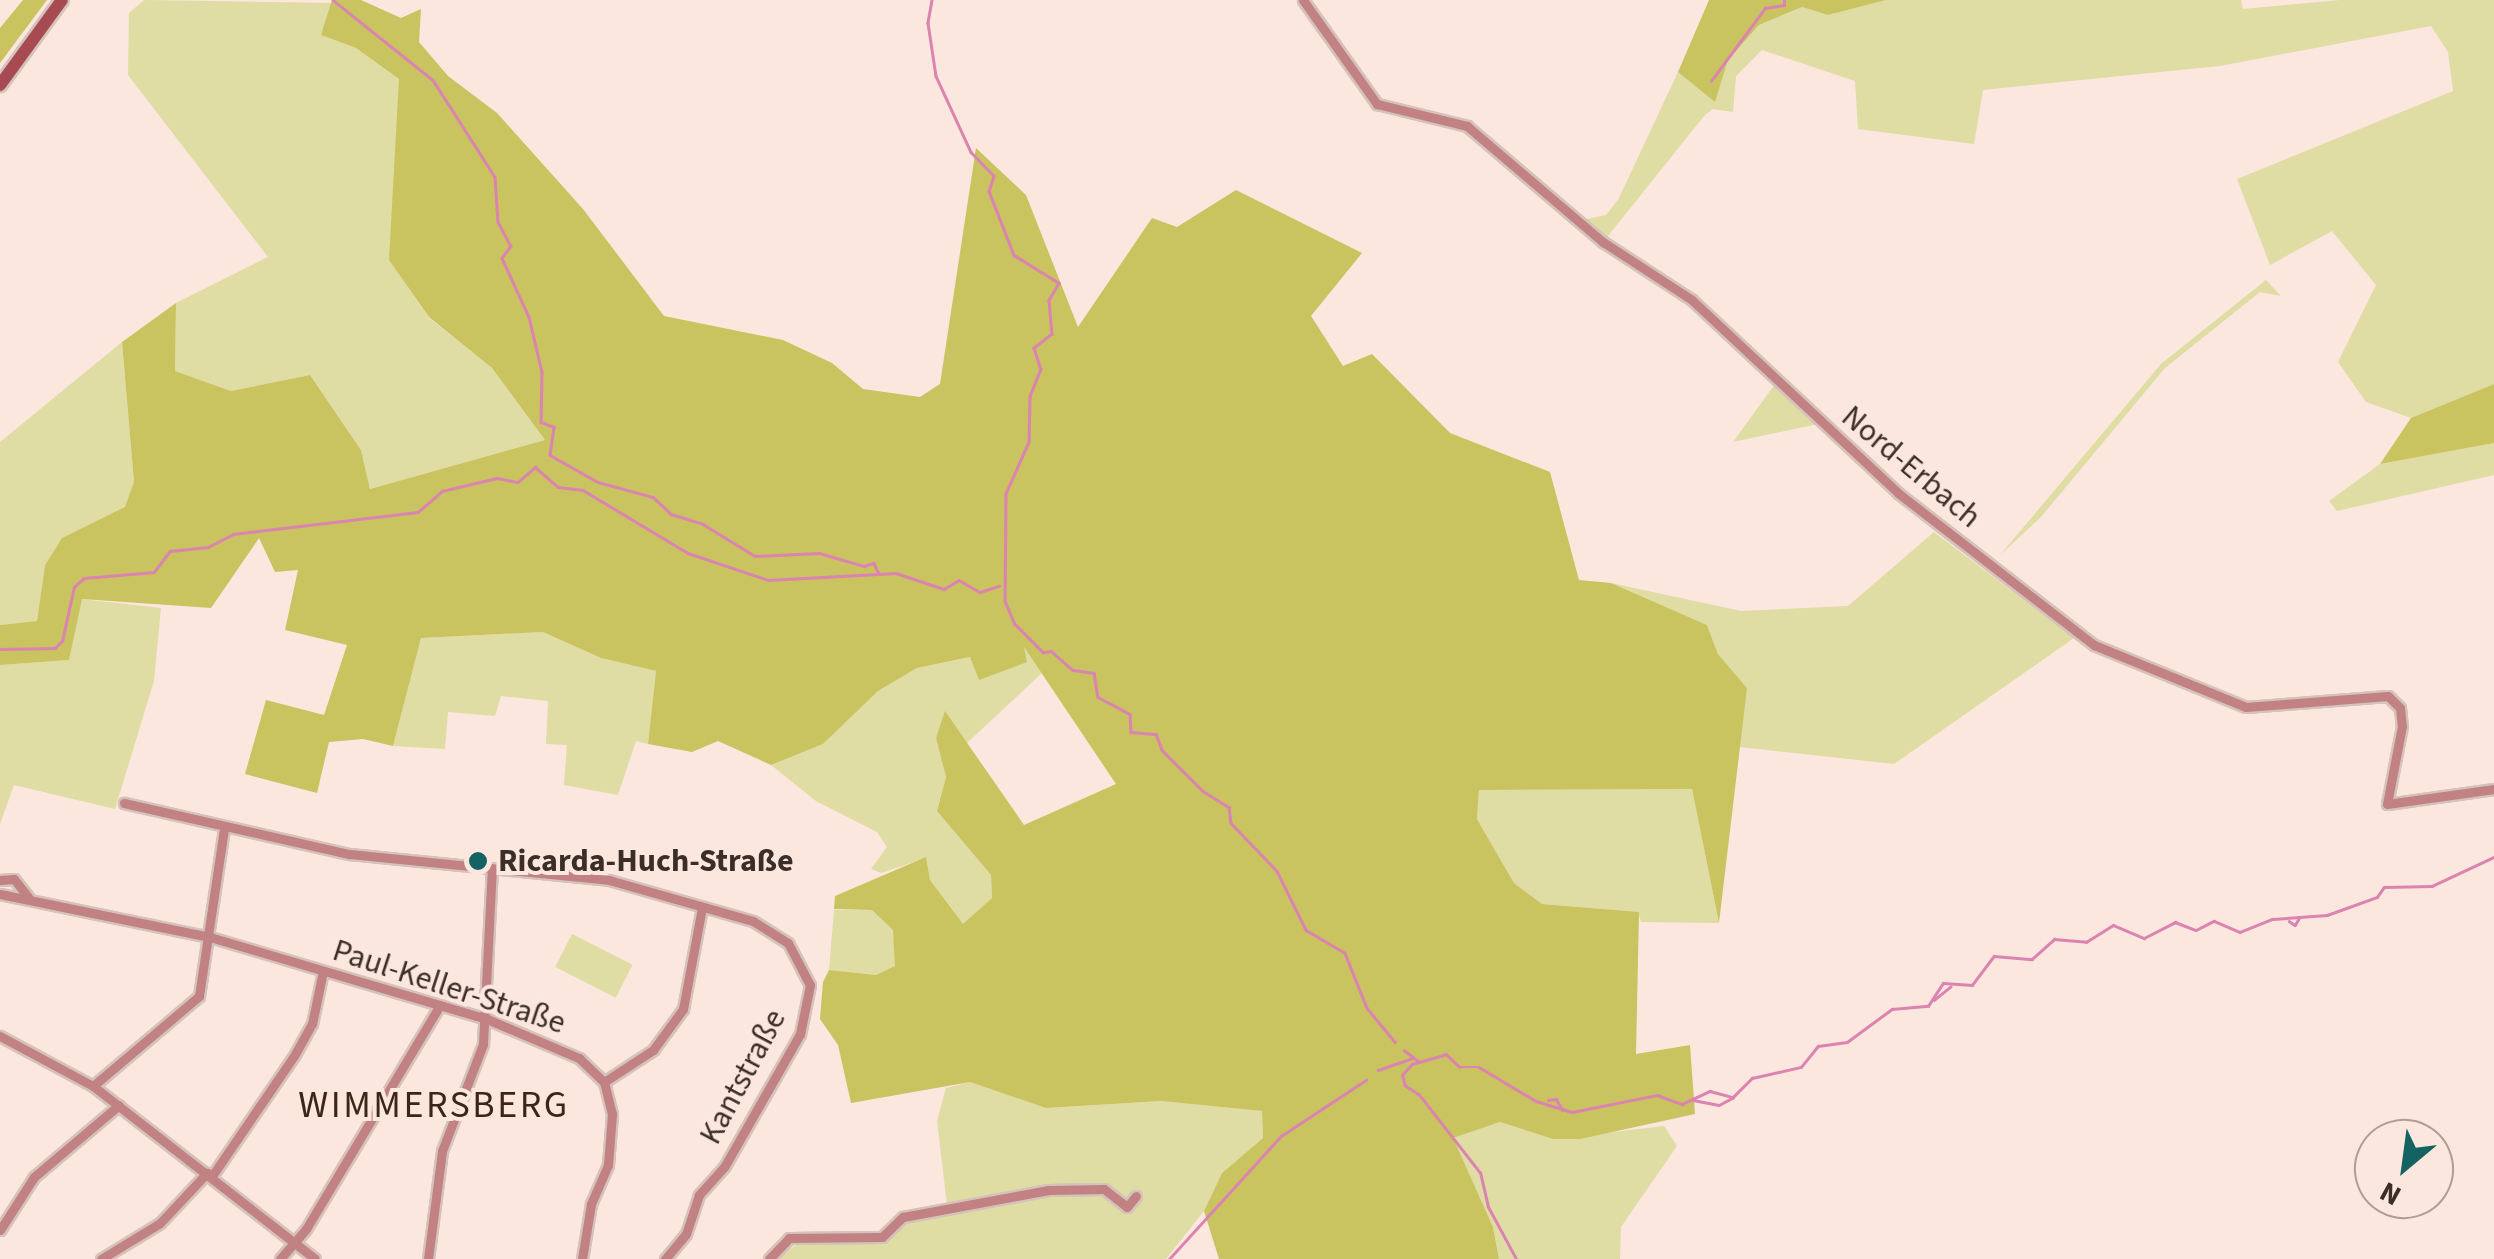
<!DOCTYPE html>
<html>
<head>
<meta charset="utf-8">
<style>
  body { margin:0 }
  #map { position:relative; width:2494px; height:1259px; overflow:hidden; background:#fce7de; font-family:"Source Sans 3",sans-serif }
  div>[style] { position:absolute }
  .green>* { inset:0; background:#dfdca4; transform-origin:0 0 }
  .forest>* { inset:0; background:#c9c360 }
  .stream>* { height:2.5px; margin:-1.25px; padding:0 1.25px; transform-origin:1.25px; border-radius:1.25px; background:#db83b1 }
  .roads { filter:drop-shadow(2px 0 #d5c2ba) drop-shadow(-2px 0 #d5c2ba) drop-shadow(0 2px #d5c2ba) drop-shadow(0 -2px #d5c2ba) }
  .minor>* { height:9px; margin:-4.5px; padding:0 4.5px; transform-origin:4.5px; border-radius:4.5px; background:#c28183 }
  .secondary>* { height:12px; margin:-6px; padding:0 6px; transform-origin:6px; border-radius:6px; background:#a74a51 }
  .dots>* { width:28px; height:28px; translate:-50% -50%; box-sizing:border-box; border:5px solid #fce7de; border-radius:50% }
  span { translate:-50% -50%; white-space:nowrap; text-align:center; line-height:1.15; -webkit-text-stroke:8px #fce7de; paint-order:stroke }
  .street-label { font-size:32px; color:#3b2e28 }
  .poi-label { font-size:32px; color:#3b2e28; font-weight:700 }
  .left { translate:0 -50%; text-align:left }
  .quarter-label { font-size:38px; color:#3d2519; letter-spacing:2.5px }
  .north { position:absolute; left:2354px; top:1119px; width:100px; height:100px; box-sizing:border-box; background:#fce7de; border:2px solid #af9d95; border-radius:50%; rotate:209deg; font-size:28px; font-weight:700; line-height:40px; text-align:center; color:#3b2e28 }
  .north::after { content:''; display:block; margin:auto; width:35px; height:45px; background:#146362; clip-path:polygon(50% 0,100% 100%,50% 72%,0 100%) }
</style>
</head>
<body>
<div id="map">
  <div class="green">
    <div style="clip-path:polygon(144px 0,334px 3px,321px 35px,356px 48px,399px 79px,429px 318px,492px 368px,545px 440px,370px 489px,361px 450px,310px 375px,231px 391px,175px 371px,176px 303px,268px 257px,128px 75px,129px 13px)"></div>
    <div style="clip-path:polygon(1886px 0,2241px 0,2243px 9px,2340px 0,2494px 0,2494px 384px,2411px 418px,2366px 402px,2338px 362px,2376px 285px,2332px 231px,2270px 265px,2237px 179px,2453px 91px,2448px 52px,2431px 26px,2220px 66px,1983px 90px,1974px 144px,1858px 129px,1855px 81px,1762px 50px,1736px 76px,1733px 112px,1713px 109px,1704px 116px,1604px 241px,1578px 221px,1606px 215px,1618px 200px,1678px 72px,1715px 101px,1728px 60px,1759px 25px,1802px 7px,1828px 15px)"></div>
    <div style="clip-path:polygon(2266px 280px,2281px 296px,2260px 292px,2165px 368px,2041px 517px,2000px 555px,2161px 364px)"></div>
    <div style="clip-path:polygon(122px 342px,134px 482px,125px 508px,62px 538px,45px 565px,37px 621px,0 625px,0 442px)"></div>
    <div style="clip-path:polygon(1775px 384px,1818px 424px,1733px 442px)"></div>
    <div style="clip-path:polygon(2494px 443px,2494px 475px,2337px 511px,2329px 501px,2380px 464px)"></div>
    <div style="clip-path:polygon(1934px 532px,2074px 638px,1894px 764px,1739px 747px,1747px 688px,1718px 654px,1707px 625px,1611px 583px,1741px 611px,1848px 606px)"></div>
    <div style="clip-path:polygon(81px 599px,161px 608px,154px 681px,115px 809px,14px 785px,0 824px,0 665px,69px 660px)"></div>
    <div style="clip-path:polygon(543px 632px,601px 658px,656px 671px,648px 744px,636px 741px,618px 795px,564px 785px,567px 745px,546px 744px,548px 701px,501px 696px,495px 716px,448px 712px,445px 749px,393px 746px,421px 638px)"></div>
    <div style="clip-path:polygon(1022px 644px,1042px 673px,967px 743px,945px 713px,936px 738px,946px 777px,937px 811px,991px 875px,992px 898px,963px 925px,930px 880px,926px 858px,881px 873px,871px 869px,887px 847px,877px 832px,816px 801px,771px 765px,823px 744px,878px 691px,917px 668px,971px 657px,979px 680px)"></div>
    <div style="clip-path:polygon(1692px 789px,1719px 923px,1641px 922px,1638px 912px,1542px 904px,1514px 883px,1477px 819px,1479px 790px)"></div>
    <div style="clip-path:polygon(834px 910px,872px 910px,893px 929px,896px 966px,876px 975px,829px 970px)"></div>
    <div style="left:572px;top:934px;width:68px;height:37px;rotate:27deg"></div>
    <div style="clip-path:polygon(970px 1082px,1046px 1108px,1161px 1101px,1262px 1111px,1263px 1138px,1222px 1173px,1204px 1211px,1166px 1259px,777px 1259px,797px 1244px,883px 1240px,906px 1224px,948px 1213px,937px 1121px,946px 1088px)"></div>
    <div style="clip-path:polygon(1500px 1122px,1553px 1139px,1664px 1126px,1677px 1146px,1621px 1227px,1620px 1259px,1499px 1259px,1493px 1227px,1452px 1138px)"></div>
  </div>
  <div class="forest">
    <div style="clip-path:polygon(23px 0,47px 0,0 63px,0 28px)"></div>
    <div style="clip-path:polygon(332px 0,361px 0,401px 18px,421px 9px,419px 42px,448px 76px,497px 113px,583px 209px,664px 316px,783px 340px,832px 363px,863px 389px,920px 397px,940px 384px,976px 148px,1026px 195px,1078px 327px,1152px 218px,1177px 227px,1236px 190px,1362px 253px,1311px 316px,1343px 366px,1372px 354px,1450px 433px,1550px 472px,1579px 580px,1611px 583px,1707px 625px,1718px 654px,1747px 688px,1719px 923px,1692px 789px,1479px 790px,1477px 819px,1514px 883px,1542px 904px,1639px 912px,1636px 1054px,1690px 1045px,1695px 1114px,1580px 1139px,1553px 1139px,1500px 1122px,1453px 1138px,1493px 1227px,1499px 1259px,1219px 1259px,1204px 1211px,1222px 1173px,1263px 1138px,1262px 1111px,1161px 1101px,1046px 1108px,970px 1082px,851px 1103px,838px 1045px,820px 1019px,823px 982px,829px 970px,876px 975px,895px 966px,893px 930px,872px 910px,834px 909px,835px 896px,926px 857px,930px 880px,963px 924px,992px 898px,991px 875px,937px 811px,946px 777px,936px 738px,945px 711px,1024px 825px,1116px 784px,1024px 647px,1027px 662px,979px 680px,970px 657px,917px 668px,878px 691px,823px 744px,771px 765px,718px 741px,692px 752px,648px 744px,656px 671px,601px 658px,543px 632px,421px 638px,393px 746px,363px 739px,329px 742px,317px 793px,245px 774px,266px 700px,324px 715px,347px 645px,285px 630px,298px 570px,275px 572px,259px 538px,211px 608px,82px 599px,69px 660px,0 665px,0 625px,37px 621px,45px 565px,62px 538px,125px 507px,134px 482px,122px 342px,176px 303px,175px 371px,231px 391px,310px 375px,361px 450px,370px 489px,545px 440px,492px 368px,430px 318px,389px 260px,399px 79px,356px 48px,321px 35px)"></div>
    <div style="clip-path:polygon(1709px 0,1886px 0,1828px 15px,1802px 7px,1759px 25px,1728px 60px,1715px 102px,1678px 72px)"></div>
    <div style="clip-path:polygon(2494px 384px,2494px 443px,2380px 464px,2411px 418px)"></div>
  </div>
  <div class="stream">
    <div style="left:333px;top:0;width:128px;rotate:38.7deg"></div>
    <div style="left:433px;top:80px;width:115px;rotate:57.4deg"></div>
    <div style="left:495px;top:177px;width:45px;rotate:86.2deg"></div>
    <div style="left:498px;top:222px;width:27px;rotate:62deg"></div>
    <div style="left:511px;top:246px;width:15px;rotate:127deg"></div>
    <div style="left:502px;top:258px;width:65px;rotate:65.4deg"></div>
    <div style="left:529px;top:317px;width:57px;rotate:76.7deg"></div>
    <div style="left:542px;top:372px;width:50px;rotate:91.1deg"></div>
    <div style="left:541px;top:422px;width:14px;rotate:21deg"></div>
    <div style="left:554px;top:427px;width:28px;rotate:98deg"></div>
    <div style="left:550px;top:455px;width:55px;rotate:29.4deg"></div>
    <div style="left:598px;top:482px;width:57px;rotate:15.3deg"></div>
    <div style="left:653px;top:497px;width:25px;rotate:43deg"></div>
    <div style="left:671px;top:514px;width:34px;rotate:17deg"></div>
    <div style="left:703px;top:524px;width:61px;rotate:31.6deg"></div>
    <div style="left:755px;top:556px;width:64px;rotate:-2.7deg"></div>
    <div style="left:819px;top:553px;width:47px;rotate:16.1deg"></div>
    <div style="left:864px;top:566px;width:10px;rotate:-17deg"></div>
    <div style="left:874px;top:563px;width:10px;rotate:66deg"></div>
    <div style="left:932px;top:0;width:23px;rotate:100deg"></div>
    <div style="left:928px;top:23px;width:54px;rotate:81.4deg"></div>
    <div style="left:936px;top:76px;width:84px;rotate:65.3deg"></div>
    <div style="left:971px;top:152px;width:33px;rotate:46deg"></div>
    <div style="left:994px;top:176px;width:16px;rotate:108deg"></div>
    <div style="left:989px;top:191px;width:69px;rotate:68.7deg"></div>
    <div style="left:1014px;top:255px;width:53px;rotate:31.9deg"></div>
    <div style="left:1059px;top:283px;width:20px;rotate:120deg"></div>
    <div style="left:1049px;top:300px;width:34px;rotate:85deg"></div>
    <div style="left:1052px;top:334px;width:23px;rotate:142deg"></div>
    <div style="left:1034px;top:348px;width:22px;rotate:72deg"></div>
    <div style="left:1041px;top:369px;width:29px;rotate:112deg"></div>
    <div style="left:1030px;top:396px;width:46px;rotate:91.2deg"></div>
    <div style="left:1029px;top:442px;width:57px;rotate:113.9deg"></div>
    <div style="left:1006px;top:494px;width:107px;rotate:90.5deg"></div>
    <div style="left:1005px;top:601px;width:25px;rotate:67deg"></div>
    <div style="left:1015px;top:624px;width:40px;rotate:45deg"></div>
    <div style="left:1043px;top:652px;width:8px;rotate:-7deg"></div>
    <div style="left:1051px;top:651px;width:29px;rotate:41deg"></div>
    <div style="left:1073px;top:670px;width:21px;rotate:8deg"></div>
    <div style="left:1094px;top:673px;width:24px;rotate:81deg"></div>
    <div style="left:1098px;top:697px;width:36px;rotate:28deg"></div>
    <div style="left:1130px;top:714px;width:18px;rotate:87deg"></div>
    <div style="left:1131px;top:732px;width:25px;rotate:5deg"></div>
    <div style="left:1156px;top:734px;width:17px;rotate:69deg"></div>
    <div style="left:1162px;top:750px;width:58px;rotate:45deg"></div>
    <div style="left:1203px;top:791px;width:31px;rotate:32deg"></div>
    <div style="left:1229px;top:807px;width:16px;rotate:83deg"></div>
    <div style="left:1231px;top:823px;width:66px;rotate:46.2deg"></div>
    <div style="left:1277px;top:871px;width:66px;rotate:63.8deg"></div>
    <div style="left:1306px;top:930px;width:45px;rotate:30.5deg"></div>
    <div style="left:1345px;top:953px;width:59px;rotate:68.2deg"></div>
    <div style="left:1367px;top:1008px;width:44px;rotate:50.5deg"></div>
    <div style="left:1711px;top:81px;width:91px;rotate:-53.5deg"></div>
    <div style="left:1765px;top:8px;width:19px;rotate:-9deg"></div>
    <div style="left:1784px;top:5px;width:5px;rotate:-90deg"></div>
    <div style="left:0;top:649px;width:55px;rotate:-1deg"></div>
    <div style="left:55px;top:648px;width:10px;rotate:-45deg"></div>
    <div style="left:62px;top:641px;width:55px;rotate:-77.5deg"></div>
    <div style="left:74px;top:587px;width:13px;rotate:-42deg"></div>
    <div style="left:84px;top:578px;width:70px;rotate:-4.9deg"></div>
    <div style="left:154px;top:572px;width:26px;rotate:-53deg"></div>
    <div style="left:170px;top:551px;width:38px;rotate:-6deg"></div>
    <div style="left:208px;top:547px;width:28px;rotate:-27deg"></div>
    <div style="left:233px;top:534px;width:186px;rotate:-6.8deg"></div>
    <div style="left:418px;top:512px;width:32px;rotate:-41deg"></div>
    <div style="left:442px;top:491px;width:57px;rotate:-13.3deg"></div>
    <div style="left:497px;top:478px;width:21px;rotate:11deg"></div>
    <div style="left:518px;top:482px;width:23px;rotate:-41deg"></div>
    <div style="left:535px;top:467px;width:30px;rotate:41deg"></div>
    <div style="left:558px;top:487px;width:25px;rotate:7deg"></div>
    <div style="left:583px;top:490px;width:122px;rotate:31deg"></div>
    <div style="left:688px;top:553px;width:84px;rotate:18.6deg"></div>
    <div style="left:768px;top:580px;width:128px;rotate:-3.1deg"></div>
    <div style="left:896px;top:573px;width:51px;rotate:18.4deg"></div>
    <div style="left:944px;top:589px;width:17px;rotate:-31deg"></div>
    <div style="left:959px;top:580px;width:24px;rotate:30deg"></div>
    <div style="left:980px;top:592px;width:20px;rotate:-18deg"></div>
    <div style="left:2289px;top:921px;width:7px;rotate:34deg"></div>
    <div style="left:2295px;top:925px;width:8px;rotate:-60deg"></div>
    <div style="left:1934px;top:1000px;width:21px;rotate:-39deg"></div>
    <div style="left:1404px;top:1050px;width:18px;rotate:38deg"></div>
    <div style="left:1378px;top:1070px;width:36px;rotate:-19deg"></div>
    <div style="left:1548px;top:1100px;width:8px;rotate:-7deg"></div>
    <div style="left:1556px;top:1099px;width:13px;rotate:58deg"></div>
    <div style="left:1693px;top:1100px;width:26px;rotate:11deg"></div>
    <div style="left:1719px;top:1105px;width:15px;rotate:-28deg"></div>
    <div style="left:1169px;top:1259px;width:166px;rotate:-47.7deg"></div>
    <div style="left:1281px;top:1136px;width:102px;rotate:-33.4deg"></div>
    <div style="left:1516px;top:1259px;width:59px;rotate:-118.3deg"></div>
    <div style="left:1488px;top:1207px;width:35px;rotate:-103deg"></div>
    <div style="left:1480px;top:1173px;width:99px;rotate:-128deg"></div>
    <div style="left:1419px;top:1095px;width:17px;rotate:-147deg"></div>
    <div style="left:1405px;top:1086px;width:11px;rotate:-105deg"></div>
    <div style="left:1402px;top:1075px;width:15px;rotate:-48deg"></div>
    <div style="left:1412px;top:1064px;width:35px;rotate:-16deg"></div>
    <div style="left:1446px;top:1054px;width:19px;rotate:43deg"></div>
    <div style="left:1460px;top:1067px;width:19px"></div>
    <div style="left:1479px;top:1067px;width:66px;rotate:30.8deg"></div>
    <div style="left:1536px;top:1101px;width:38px;rotate:17deg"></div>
    <div style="left:1572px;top:1112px;width:87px;rotate:-11.3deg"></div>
    <div style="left:1657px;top:1095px;width:27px;rotate:20deg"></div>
    <div style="left:1682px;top:1104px;width:31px;rotate:-25deg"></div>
    <div style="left:1710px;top:1091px;width:24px;rotate:15deg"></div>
    <div style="left:1733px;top:1097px;width:27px;rotate:-45deg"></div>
    <div style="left:1752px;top:1078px;width:50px;rotate:-12.7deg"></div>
    <div style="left:1801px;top:1067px;width:27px;rotate:-51deg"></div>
    <div style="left:1818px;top:1046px;width:29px;rotate:-8deg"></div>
    <div style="left:1847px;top:1042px;width:56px;rotate:-36.3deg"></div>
    <div style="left:1892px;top:1009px;width:36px;rotate:-5deg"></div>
    <div style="left:1928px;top:1006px;width:27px;rotate:-57deg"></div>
    <div style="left:1943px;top:983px;width:29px;rotate:4deg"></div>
    <div style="left:1972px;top:985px;width:36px;rotate:-53deg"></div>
    <div style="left:1994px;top:956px;width:38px;rotate:5deg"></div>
    <div style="left:2032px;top:959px;width:30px;rotate:-42deg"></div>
    <div style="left:2054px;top:939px;width:32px;rotate:5deg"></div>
    <div style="left:2086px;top:942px;width:32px;rotate:-32deg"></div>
    <div style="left:2113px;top:925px;width:34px;rotate:23deg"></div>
    <div style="left:2144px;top:938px;width:35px;rotate:-27deg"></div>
    <div style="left:2175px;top:922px;width:22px;rotate:21deg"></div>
    <div style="left:2196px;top:930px;width:20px;rotate:-27deg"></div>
    <div style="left:2214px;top:921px;width:28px;rotate:23deg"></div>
    <div style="left:2240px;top:932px;width:35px;rotate:-22deg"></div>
    <div style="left:2273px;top:919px;width:54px;rotate:-4.2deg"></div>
    <div style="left:2327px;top:915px;width:53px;rotate:-19.8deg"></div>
    <div style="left:2377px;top:897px;width:12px;rotate:-55deg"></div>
    <div style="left:2384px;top:887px;width:48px;rotate:-1.2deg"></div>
    <div style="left:2432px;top:886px;width:68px;rotate:-25.1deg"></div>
  </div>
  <div class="roads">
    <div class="minor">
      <div style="left:1303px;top:0;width:128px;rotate:54.6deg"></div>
      <div style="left:1377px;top:104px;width:93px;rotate:13.7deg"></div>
      <div style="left:1467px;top:126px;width:179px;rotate:40.5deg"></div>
      <div style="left:1603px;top:242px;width:106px;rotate:33.1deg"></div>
      <div style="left:1692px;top:300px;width:282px;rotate:43.1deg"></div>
      <div style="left:1898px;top:493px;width:248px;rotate:37.8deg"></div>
      <div style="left:2094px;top:645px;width:164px;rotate:22.2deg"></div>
      <div style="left:2246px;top:707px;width:142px;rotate:-4.4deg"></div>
      <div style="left:2388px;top:696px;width:17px;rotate:45deg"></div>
      <div style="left:2400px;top:708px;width:18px;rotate:84deg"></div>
      <div style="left:2402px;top:726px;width:79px;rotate:100.9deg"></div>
      <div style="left:2387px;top:804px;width:108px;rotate:-8deg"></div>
      <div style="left:124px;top:803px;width:231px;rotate:12.8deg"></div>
      <div style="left:349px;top:854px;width:261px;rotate:5.7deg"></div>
      <div style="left:609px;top:880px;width:150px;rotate:15.9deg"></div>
      <div style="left:753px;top:921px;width:41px;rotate:32.2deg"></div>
      <div style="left:788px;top:943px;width:47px;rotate:62.4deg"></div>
      <div style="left:810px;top:985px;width:50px;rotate:101.5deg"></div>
      <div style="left:800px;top:1034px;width:153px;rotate:119.7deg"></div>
      <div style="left:724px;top:1167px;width:38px;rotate:132deg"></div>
      <div style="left:699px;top:1195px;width:41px;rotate:108.4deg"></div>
      <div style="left:686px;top:1234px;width:33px;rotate:130deg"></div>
      <div style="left:0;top:880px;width:14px;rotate:-4deg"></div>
      <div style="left:14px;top:879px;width:23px;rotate:52deg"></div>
      <div style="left:0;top:894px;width:214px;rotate:11.6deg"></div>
      <div style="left:210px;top:937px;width:289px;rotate:16.5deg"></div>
      <div style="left:487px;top:1019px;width:100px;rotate:23deg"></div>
      <div style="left:579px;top:1058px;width:35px;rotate:44deg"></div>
      <div style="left:604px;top:1082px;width:33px;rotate:76deg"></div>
      <div style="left:612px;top:1114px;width:51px;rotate:94.5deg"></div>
      <div style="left:608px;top:1165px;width:43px;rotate:113.6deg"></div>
      <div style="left:591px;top:1204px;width:56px;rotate:99.3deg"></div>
      <div style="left:0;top:1036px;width:106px;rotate:28.3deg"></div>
      <div style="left:93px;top:1086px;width:281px;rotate:37.9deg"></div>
      <div style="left:604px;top:1082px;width:59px;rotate:-33.1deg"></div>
      <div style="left:653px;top:1050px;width:51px;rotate:-53.8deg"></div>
      <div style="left:683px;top:1009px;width:104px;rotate:-79.4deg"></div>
      <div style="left:93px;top:1086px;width:139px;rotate:-40.3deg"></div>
      <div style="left:199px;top:996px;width:169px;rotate:-81.5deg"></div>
      <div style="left:212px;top:1176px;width:145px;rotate:-55.7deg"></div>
      <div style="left:294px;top:1056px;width:37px;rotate:-61deg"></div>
      <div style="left:312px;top:1024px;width:54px;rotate:-78.3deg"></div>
      <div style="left:0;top:1230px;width:63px;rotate:-57.3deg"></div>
      <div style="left:34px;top:1177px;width:111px;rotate:-40.3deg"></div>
      <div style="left:101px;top:1259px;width:69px;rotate:-31.4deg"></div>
      <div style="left:160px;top:1223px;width:69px;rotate:-46.8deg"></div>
      <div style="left:280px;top:1259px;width:40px;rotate:-49deg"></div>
      <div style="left:306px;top:1229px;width:261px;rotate:-59.1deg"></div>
      <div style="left:428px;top:1259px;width:109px;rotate:-82.6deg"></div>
      <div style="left:442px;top:1151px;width:115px;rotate:-69deg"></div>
      <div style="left:483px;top:1044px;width:176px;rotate:-87.1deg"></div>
      <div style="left:769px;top:1259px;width:29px;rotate:-46deg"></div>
      <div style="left:789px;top:1238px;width:93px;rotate:-0.6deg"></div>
      <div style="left:882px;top:1237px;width:29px;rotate:-44deg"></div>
      <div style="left:903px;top:1217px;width:148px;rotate:-10.5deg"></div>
      <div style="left:1049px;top:1190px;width:55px;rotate:-1deg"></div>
      <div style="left:1104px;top:1189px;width:29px;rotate:38deg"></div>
      <div style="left:1127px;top:1207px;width:14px;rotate:-51deg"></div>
    </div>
    <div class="secondary">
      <div style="left:0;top:85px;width:105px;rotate:-53.9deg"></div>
    </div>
  </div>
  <div class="dots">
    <div style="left:478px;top:861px;background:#146362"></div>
  </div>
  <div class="street-label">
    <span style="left:1911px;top:467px;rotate:40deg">Nord-Erbach</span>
    <span style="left:449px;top:987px;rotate:18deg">Paul-Keller-Straße</span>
    <span style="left:743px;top:1077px;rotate:-62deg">Kantstraße</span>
  </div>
  <div class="poi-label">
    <span class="left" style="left:498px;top:861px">Ricarda-Huch-Straße</span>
  </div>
  <div class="quarter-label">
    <span style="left:434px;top:1106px">WIMMERSBERG</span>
  </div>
  <div class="north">N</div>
</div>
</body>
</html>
